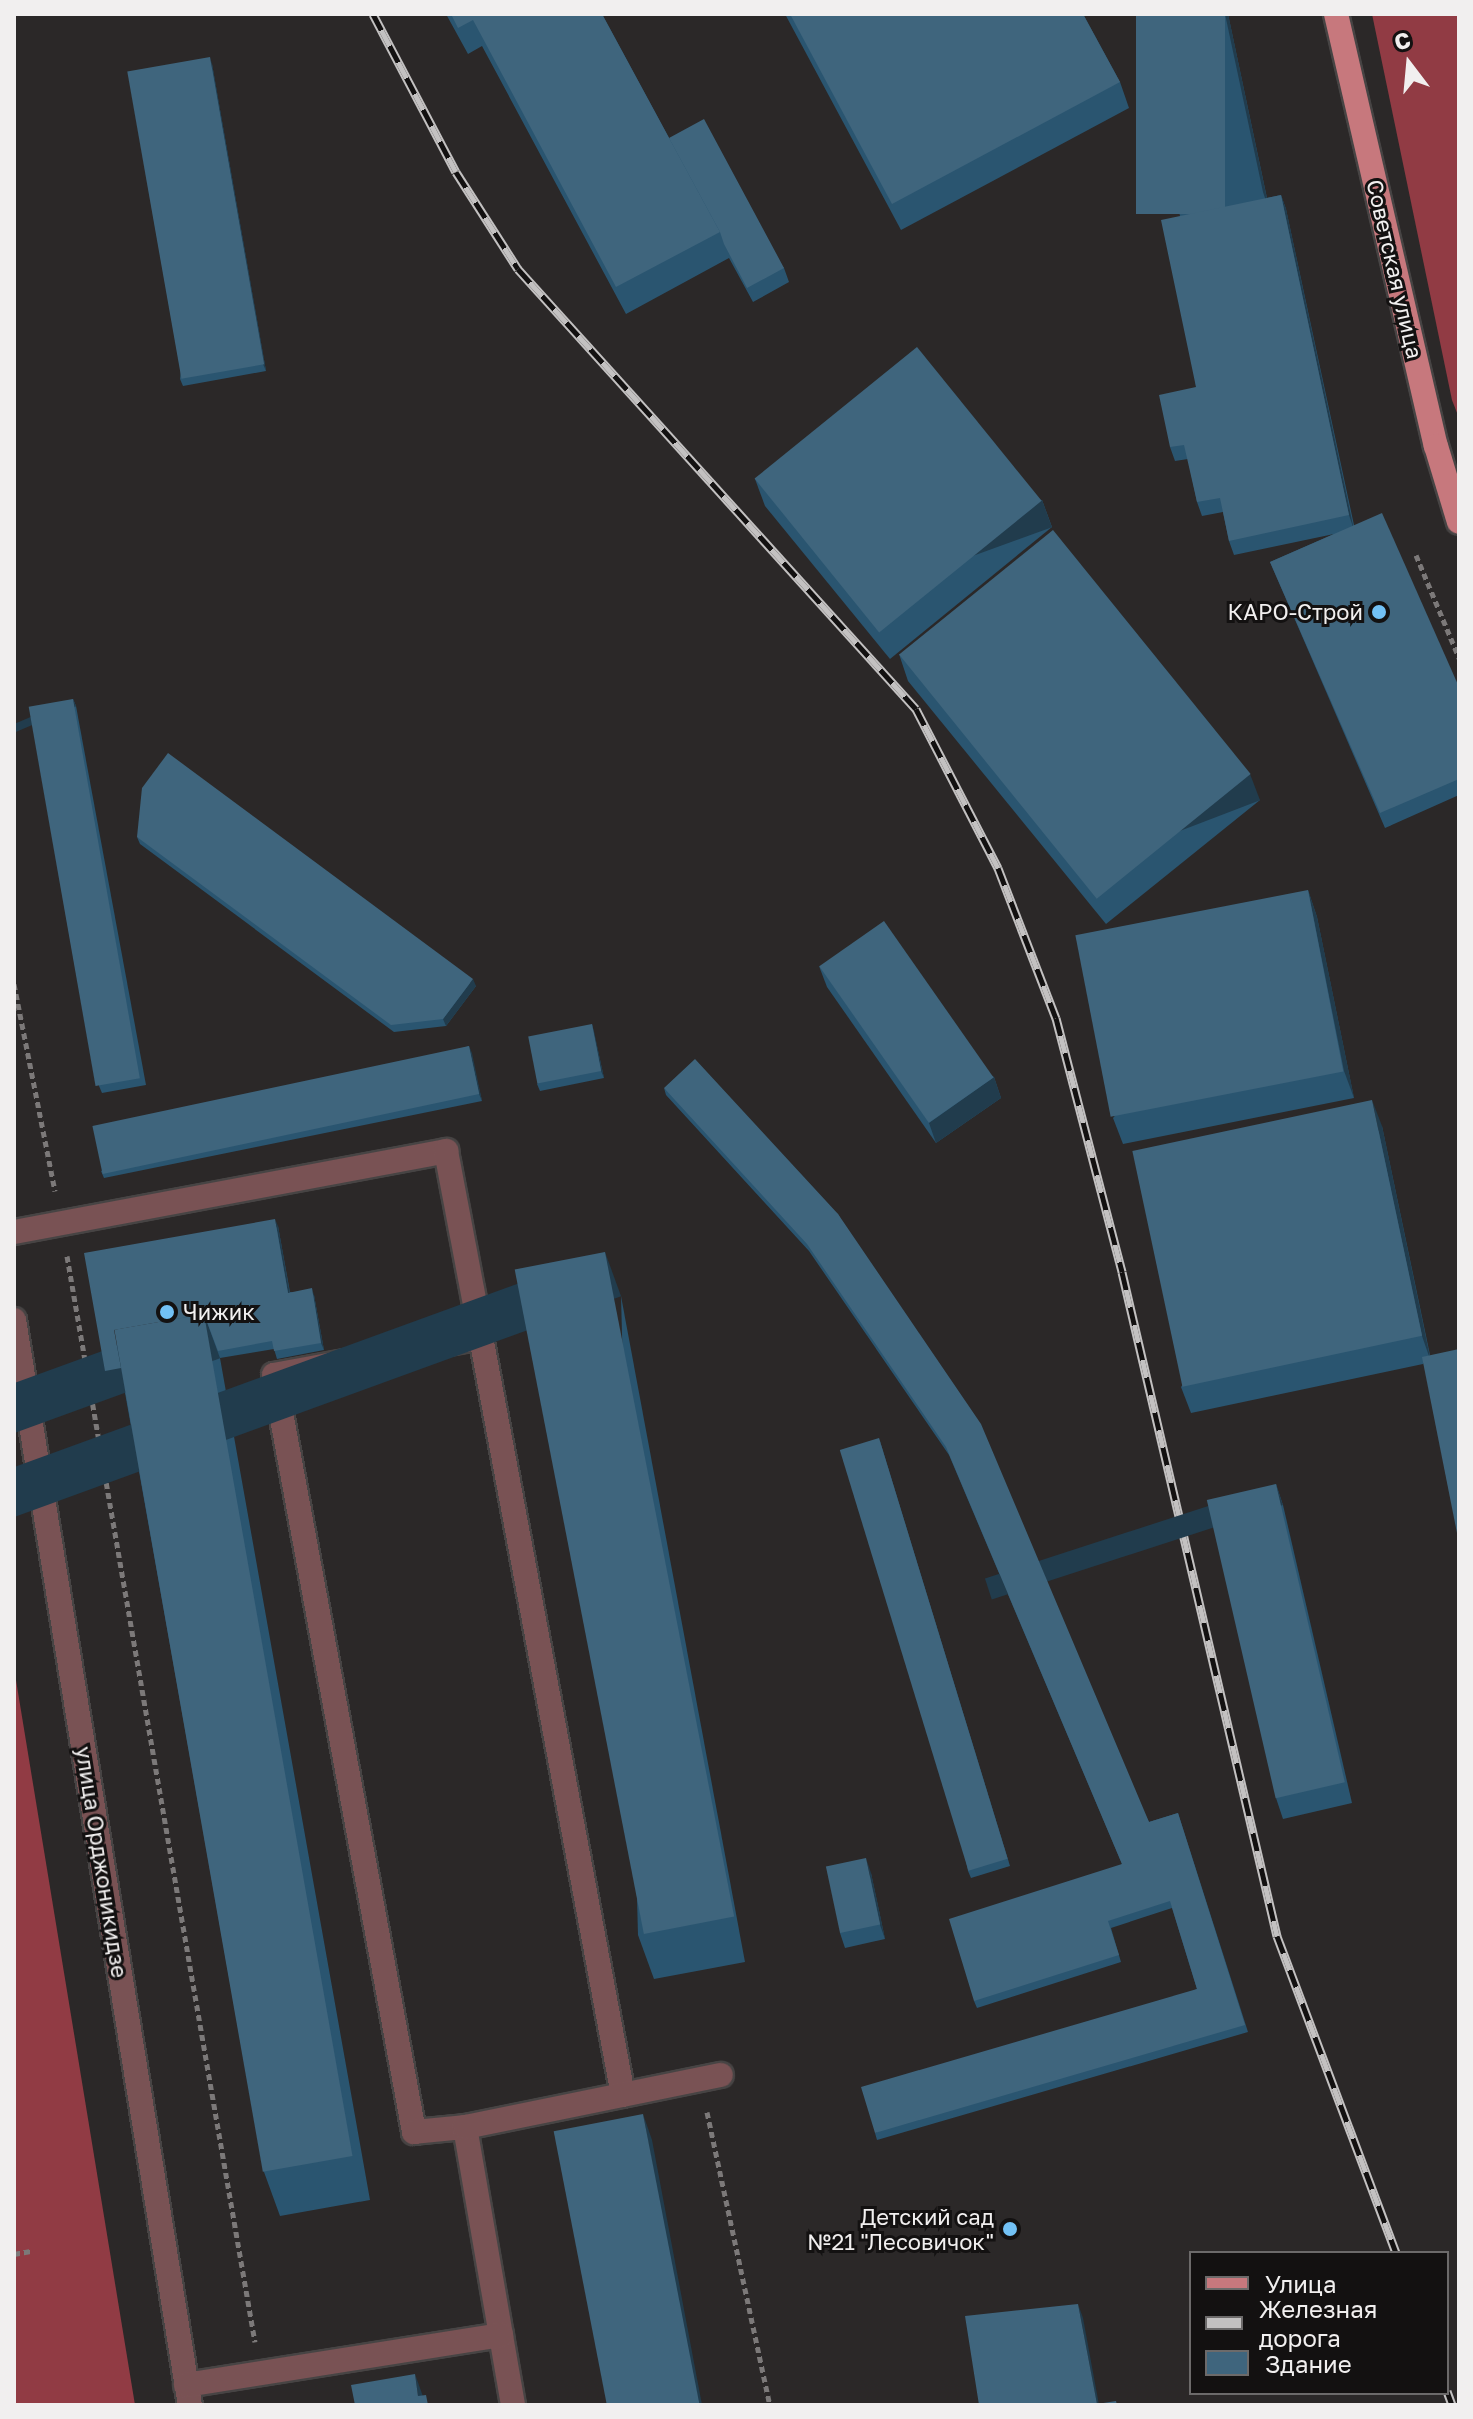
<!DOCTYPE html>
<html>
<head>
<meta charset="utf-8">
<style>
  body { margin:0 }
  #map { position:relative; width:1473px; height:2419px; overflow:hidden; background:#2b2828; font-family:"Golos Text",sans-serif }
  div>[style] { position:absolute }
  .forest>* { inset:0; background:#913b44 }
  .path>* { height:5px; margin-top:-2.5px; transform-origin:0; background:repeating-linear-gradient(90deg,#7c7979 0 6px,transparent 0 10px) }
  .roads { filter:drop-shadow(2px 0 #474444) drop-shadow(-2px 0 #474444) drop-shadow(0 2px #474444) drop-shadow(0 -2px #474444) }
  .minor>* { height:24px; margin:-12px; padding:0 12px; transform-origin:12px; border-radius:12px; background:#795254 }
  .major>* { height:24px; margin:-12px; padding:0 12px; transform-origin:12px; border-radius:12px; background:#c7787d }
  .rail>* { height:9px; margin-top:-4.5px; transform-origin:0; background:repeating-linear-gradient(90deg,#131111 0 18px,#c3c1c1 0 36px); box-sizing:border-box; border-block:2px solid #c3c1c1 }
  .wall>* { inset:0; background:#2a5570 }
  .shaded-wall>* { inset:0; background:#213c4d; transform-origin:0 0 }
  .building>* { inset:0; background:#3f657d; transform-origin:0 0 }
  .dots>* { width:22px; height:22px; translate:-50% -50%; box-sizing:border-box; border:4px solid #131111; border-radius:50% }
  span { translate:-50% -50%; white-space:nowrap; text-align:center; line-height:1.15; -webkit-text-stroke:6px #131111; paint-order:stroke }
  .street-label { font-size:22px; color:#f1efef }
  .poi-label { font-size:22px; color:#f1efef }
  .right { translate:-100% -50%; text-align:right }
  .left { translate:0 -50%; text-align:left }
  .frame { position:absolute; inset:0; border:16px solid #f1efef; pointer-events:none }
  .legend { position:absolute; left:1189px; top:2251px; width:260px; height:144px; box-sizing:border-box; background:#131111; border:2px solid #6c6a6a; margin:0; padding:10px 14px; list-style:none; font-size:24px; color:#f1efef }
  .legend li { display:flex; align-items:center; gap:16px; height:40px }
  .legend b { width:40px; border:2px solid #6c6a6a }
  .north { position:absolute; left:1369px; top:24px; width:80px; height:80px; -webkit-text-stroke:6px #131111; paint-order:stroke; rotate:344deg; font-size:22px; font-weight:700; line-height:32px; text-align:center; color:#f1efef }
  .north::after { content:''; display:block; margin:auto; width:28px; height:36px; background:#f1efef; clip-path:polygon(50% 0,100% 100%,50% 72%,0 100%) }
</style>
</head>
<body>
<div id="map">
  <div class="forest">
    <div style="clip-path:polygon(1372px 14px,1459px 14px,1459px 418px,1452px 400px)"></div>
    <div style="clip-path:polygon(14px 1668px,135px 2405px,14px 2405px)"></div>
  </div>
  <div class="path">
    <div style="left:1416px;top:555px;width:112px;rotate:67.3deg"></div>
    <div style="left:14px;top:984px;width:211px;rotate:78.8deg"></div>
    <div style="left:67px;top:1256px;width:1102px;rotate:80.18deg"></div>
    <div style="left:707px;top:2112px;width:300px;rotate:77.9deg"></div>
    <div style="left:14px;top:2254px;width:17px;rotate:-10deg"></div>
  </div>
  <div class="roads">
    <div class="minor">
      <div style="left:14px;top:1232px;width:440px;rotate:-10.6deg"></div>
      <div style="left:446px;top:1151px;width:189px;rotate:79.3deg"></div>
      <div style="left:481px;top:1337px;width:210px;rotate:169.6deg"></div>
      <div style="left:274px;top:1375px;width:770px;rotate:79.52deg"></div>
      <div style="left:414px;top:2132px;width:51px;rotate:-5.6deg"></div>
      <div style="left:465px;top:2127px;width:282px;rotate:80.2deg"></div>
      <div style="left:14px;top:1320px;width:1099px;rotate:80.79deg"></div>
      <div style="left:481px;top:1337px;width:771px;rotate:79.39deg"></div>
      <div style="left:465px;top:2127px;width:261px;rotate:-11.5deg"></div>
      <div style="left:186px;top:2385px;width:319px;rotate:-9deg"></div>
    </div>
    <div class="major">
      <div style="left:1336px;top:14px;width:443px;rotate:77deg"></div>
      <div style="left:1436px;top:446px;width:79px;rotate:73.2deg"></div>
    </div>
  </div>
  <div class="rail">
    <div style="left:373px;top:14px;width:178px;rotate:62.3deg"></div>
    <div style="left:456px;top:172px;width:115px;rotate:57.4deg"></div>
    <div style="left:518px;top:269px;width:593px;rotate:47.87deg"></div>
    <div style="left:916px;top:709px;width:179px;rotate:62.7deg"></div>
    <div style="left:998px;top:868px;width:161px;rotate:68.9deg"></div>
    <div style="left:1056px;top:1018px;width:262px;rotate:75.4deg"></div>
    <div style="left:1122px;top:1272px;width:682px;rotate:76.86deg"></div>
    <div style="left:1277px;top:1936px;width:339px;rotate:69.4deg"></div>
    <div style="left:1447px;top:2391px;width:15px;rotate:70deg"></div>
  </div>
  <div class="wall">
    <div style="clip-path:polygon(446px 14px,602px 14px,669px 138px,784px 268px,789px 282px,753px 302px,729px 258px,626px 314px,482px 46px,468px 54px)"></div>
    <div style="clip-path:polygon(785px 14px,1083px 14px,1120px 82px,1129px 108px,901px 230px)"></div>
    <div style="clip-path:polygon(1136px 14px,1228px 14px,1267px 198px,1281px 195px,1286px 209px,1354px 525px,1459px 687px,1459px 795px,1385px 828px,1270px 562px,1334px 534px,1234px 555px,1229px 541px,1223px 512px,1202px 516px,1197px 502px,1188px 459px,1175px 461px,1170px 447px,1196px 387px,1180px 216px)"></div>
    <div style="clip-path:polygon(212px 64px,266px 371px,183px 386px,180px 379px)"></div>
    <div style="clip-path:polygon(755px 479px,1042px 500px,1052px 527px,890px 659px,765px 506px)"></div>
    <div style="clip-path:polygon(899px 654px,1260px 800px,1106px 924px,908px 681px)"></div>
    <div style="clip-path:polygon(73px 699px,76px 706px,146px 1085px,102px 1093px,99px 1086px)"></div>
    <div style="clip-path:polygon(137px 837px,476px 986px,446px 1026px,394px 1032px,140px 844px)"></div>
    <div style="clip-path:polygon(1308px 890px,1317px 917px,1354px 1098px,1123px 1144px,1113px 1118px)"></div>
    <div style="clip-path:polygon(819px 966px,994px 1077px,1001px 1098px,936px 1143px,827px 987px)"></div>
    <div style="clip-path:polygon(592px 1024px,604px 1078px,540px 1091px,537px 1084px)"></div>
    <div style="clip-path:polygon(469px 1046px,482px 1101px,104px 1178px,101px 1171px)"></div>
    <div style="clip-path:polygon(664px 1088px,838px 1214px,1149px 1822px,1178px 1813px,1248px 2032px,877px 2140px,875px 2133px,1197px 1989px,1172px 1908px,1111px 1928px,1121px 1962px,977px 2008px,974px 2001px,1122px 1864px,949px 1455px,809px 1251px,666px 1095px)"></div>
    <div style="clip-path:polygon(1382px 1126px,1430px 1355px,1423px 1364px,1191px 1413px,1181px 1387px)"></div>
    <div style="clip-path:polygon(278px 1226px,290px 1292px,314px 1295px,324px 1350px,277px 1359px,274px 1349px,220px 1358px,370px 2200px,280px 2216px,264px 2172px,122px 1376px,108px 1378px,105px 1371px)"></div>
    <div style="clip-path:polygon(621px 1296px,745px 1962px,654px 1979px,638px 1935px)"></div>
    <div style="clip-path:polygon(879px 1438px,1010px 1866px,971px 1878px,968px 1871px)"></div>
    <div style="clip-path:polygon(1276px 1484px,1283px 1505px,1352px 1803px,1283px 1819px,1276px 1798px)"></div>
    <div style="clip-path:polygon(871px 1873px,885px 1939px,845px 1948px,840px 1933px)"></div>
  </div>
  <div class="shaded-wall">
    <div style="clip-path:polygon(1225px 14px,1228px 14px,1270px 213px,1263px 192px)"></div>
    <div style="clip-path:polygon(210px 57px,212px 64px,266px 371px,263px 364px)"></div>
    <div style="clip-path:polygon(1281px 195px,1286px 209px,1354px 530px,1349px 515px)"></div>
    <div style="left:1042px;top:500px;width:29px;height:210px;rotate:70deg"></div>
    <div style="left:73px;top:699px;width:8px;height:385px;rotate:67deg"></div>
    <div style="left:1250px;top:774px;width:28px;height:197px;rotate:69deg"></div>
    <div style="clip-path:polygon(1308px 890px,1317px 917px,1354px 1098px,1344px 1071px)"></div>
    <div style="clip-path:polygon(473px 979px,476px 986px,446px 1026px,443px 1019px)"></div>
    <div style="clip-path:polygon(592px 1024px,594px 1031px,604px 1078px,601px 1071px)"></div>
    <div style="clip-path:polygon(469px 1046px,472px 1053px,482px 1101px,479px 1094px)"></div>
    <div style="clip-path:polygon(994px 1077px,1001px 1098px,936px 1143px,929px 1123px)"></div>
    <div style="clip-path:polygon(1372px 1100px,1382px 1126px,1431px 1362px,1422px 1336px)"></div>
    <div style="clip-path:polygon(275px 1219px,278px 1226px,291px 1300px,288px 1293px)"></div>
    <div style="left:605px;top:1252px;width:47px;height:677px;rotate:70deg"></div>
    <div style="clip-path:polygon(312px 1288px,314px 1295px,324px 1350px,321px 1343px)"></div>
    <div style="left:204px;top:1314px;width:47px;height:855px;rotate:70deg"></div>
    <div style="left:1276px;top:1484px;width:22px;height:306px;rotate:72deg"></div>
    <div style="clip-path:polygon(866px 1858px,871px 1873px,885px 1939px,880px 1925px)"></div>
    <div style="clip-path:polygon(643px 2114px,652px 2140px,702px 2405px,697px 2405px)"></div>
    <div style="clip-path:polygon(1078px 2304px,1083px 2318px,1099px 2405px,1097px 2405px)"></div>
    <div style="clip-path:polygon(415px 2374px,426px 2405px,418px 2396px)"></div>
  </div>
  <div class="building">
    <div style="clip-path:polygon(451px 14px,602px 14px,720px 232px,616px 287px,473px 20px,458px 28px)"></div>
    <div style="clip-path:polygon(790px 14px,1083px 14px,1120px 82px,892px 204px)"></div>
    <div style="left:1136px;top:14px;width:89px;height:200px"></div>
    <div style="left:210px;top:57px;width:312px;height:84px;rotate:80deg"></div>
    <div style="clip-path:polygon(704px 119px,784px 268px,747px 288px,724px 244px,720px 232px,669px 138px)"></div>
    <div style="clip-path:polygon(1281px 195px,1349px 515px,1229px 541px,1220px 498px,1197px 502px,1184px 445px,1170px 447px,1159px 395px,1196px 387px,1161px 220px)"></div>
    <div style="left:917px;top:347px;width:198px;height:209px;rotate:51deg"></div>
    <div style="clip-path:polygon(1382px 513px,1459px 687px,1459px 779px,1380px 813px,1270px 562px)"></div>
    <div style="left:1053px;top:530px;width:314px;height:198px;rotate:51deg"></div>
    <div style="left:73px;top:699px;width:385px;height:45px;rotate:80deg"></div>
    <div style="clip-path:polygon(168px 753px,473px 979px,443px 1019px,391px 1025px,137px 837px,142px 788px)"></div>
    <div style="left:1308px;top:890px;width:185px;height:237px;rotate:79deg"></div>
    <div style="left:884px;top:921px;width:191px;height:79px;rotate:55deg"></div>
    <div style="left:592px;top:1024px;width:48px;height:65px;rotate:79deg"></div>
    <div style="left:469px;top:1046px;width:49px;height:385px;rotate:78deg"></div>
    <div style="clip-path:polygon(695px 1059px,838px 1214px,981px 1424px,1149px 1822px,1178px 1813px,1245px 2025px,875px 2133px,861px 2087px,1197px 1989px,1170px 1901px,1108px 1921px,1119px 1955px,974px 2001px,949px 1919px,1122px 1864px,946px 1447px,807px 1244px,664px 1088px)"></div>
    <div style="left:1372px;top:1100px;width:241px;height:245px;rotate:78deg"></div>
    <div style="clip-path:polygon(275px 1219px,288px 1293px,312px 1288px,321px 1343px,274px 1351px,272px 1341px,218px 1351px,204px 1314px,114px 1330px,121px 1368px,105px 1371px,84px 1253px)"></div>
    <div style="left:605px;top:1252px;width:677px;height:92px;rotate:79deg"></div>
    <div style="left:204px;top:1314px;width:855px;height:91px;rotate:80deg"></div>
    <div style="clip-path:polygon(1459px 1349px,1459px 1543px,1422px 1357px)"></div>
    <div style="left:879px;top:1438px;width:440px;height:41px;rotate:73deg"></div>
    <div style="left:1276px;top:1484px;width:306px;height:71px;rotate:77deg"></div>
    <div style="left:866px;top:1858px;width:68px;height:41px;rotate:78deg"></div>
    <div style="left:643px;top:2114px;width:296px;height:91px;rotate:79deg"></div>
    <div style="clip-path:polygon(1078px 2304px,1097px 2404px,1116px 2401px,1117px 2405px,979px 2405px,965px 2316px)"></div>
    <div style="clip-path:polygon(415px 2374px,418px 2396px,426px 2395px,428px 2405px,355px 2405px,351px 2385px)"></div>
  </div>
  <div class="dots">
    <div style="left:1379px;top:612px;background:#72c1f5"></div>
    <div style="left:167px;top:1312px;background:#72c1f5"></div>
    <div style="left:1010px;top:2229px;background:#72c1f5"></div>
  </div>
  <div class="street-label">
    <span style="left:1395px;top:269px;rotate:77deg">Советская улица</span>
    <span style="left:102px;top:1862px;rotate:81deg">улица Орджоникидзе</span>
  </div>
  <div class="poi-label">
    <span class="right" style="left:1363px;top:612px">КАРО-Строй</span>
    <span class="left" style="left:183px;top:1312px">Чижик</span>
    <span class="right" style="left:994px;top:2229px">Детский сад<br>№21 "Лесовичок"</span>
  </div>
  <div class="frame"></div>
  <ul class="legend">
  <li><b style="height:10px;background:#c7787d"></b>Улица</li>
  <li><b style="height:10px;background:#c3c1c1"></b>Железная дорога</li>
  <li><b style="height:22px;background:#3f657d"></b>Здание</li>
  </ul>
  <div class="north">С</div>
</div>
</body>
</html>
